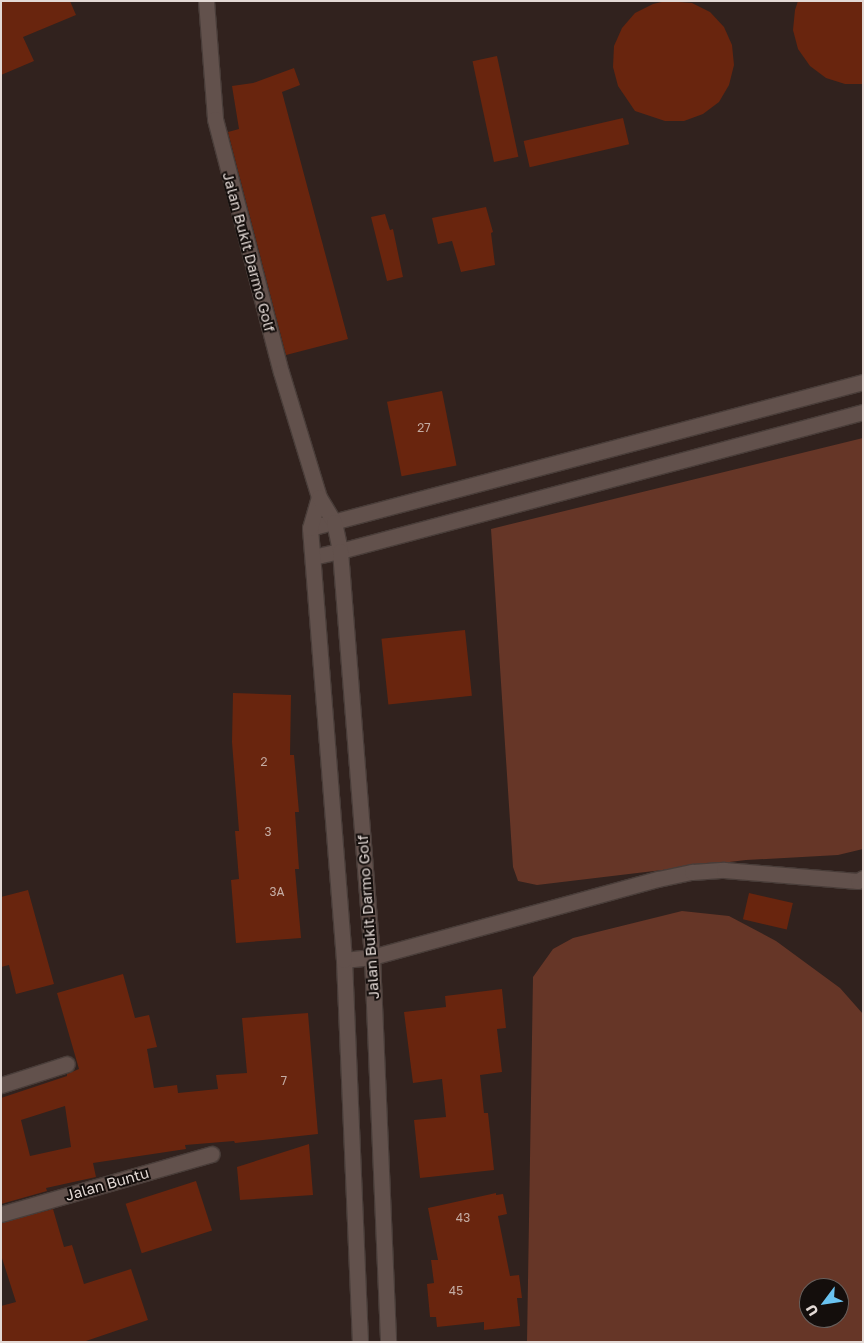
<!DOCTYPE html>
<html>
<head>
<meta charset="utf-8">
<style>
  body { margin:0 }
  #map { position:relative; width:864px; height:1343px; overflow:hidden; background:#31221e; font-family:"Golos Text",sans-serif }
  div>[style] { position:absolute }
  .green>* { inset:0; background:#663627 }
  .building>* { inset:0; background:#69250e; transform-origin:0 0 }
  .roads { filter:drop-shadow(1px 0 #493d39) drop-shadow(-1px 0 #493d39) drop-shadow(0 1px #493d39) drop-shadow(0 -1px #493d39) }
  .street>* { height:15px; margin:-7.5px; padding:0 7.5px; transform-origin:7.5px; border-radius:7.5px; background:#62514c }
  span { translate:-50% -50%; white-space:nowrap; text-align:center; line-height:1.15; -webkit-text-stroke:4px #140e0c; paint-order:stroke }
  .number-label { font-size:12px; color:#c4aca3 }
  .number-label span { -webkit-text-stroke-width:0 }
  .street-label { font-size:15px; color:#e3d9d5 }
  .frame { position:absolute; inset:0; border:2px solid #e3d9d5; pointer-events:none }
  .north { position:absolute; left:799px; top:1278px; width:50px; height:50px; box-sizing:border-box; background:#140e0c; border:1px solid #675f5c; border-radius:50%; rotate:239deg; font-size:14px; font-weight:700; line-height:20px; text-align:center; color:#e3d9d5 }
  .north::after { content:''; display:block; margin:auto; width:18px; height:22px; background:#6ac3f1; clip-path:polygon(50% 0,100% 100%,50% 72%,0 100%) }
</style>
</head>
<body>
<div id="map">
  <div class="green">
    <div style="clip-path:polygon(863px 438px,863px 849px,838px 855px,746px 860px,537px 885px,518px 881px,513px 867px,491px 529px)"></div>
    <div style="clip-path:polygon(evenodd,682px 911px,729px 916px,776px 941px,840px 988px,863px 1014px,863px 1342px,527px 1342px,533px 977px,553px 949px,573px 938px,682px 911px,809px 1288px,839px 1288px,839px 1318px,809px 1318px,809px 1288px)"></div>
  </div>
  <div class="building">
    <div style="clip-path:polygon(1px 1px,70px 1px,76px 15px,23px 37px,34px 61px,1px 75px)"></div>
    <div style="clip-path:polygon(666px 1px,692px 3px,710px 12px,724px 27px,732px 45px,734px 65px,729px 85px,719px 102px,703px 114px,684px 121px,665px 121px,635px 111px,618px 86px,613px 67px,614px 46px,622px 28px,635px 13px,653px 4px)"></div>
    <div style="clip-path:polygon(798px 1px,863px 1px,863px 84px,845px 84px,826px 78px,810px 66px,798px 49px,793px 30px,795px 10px)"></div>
    <div style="left:497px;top:56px;width:103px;height:25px;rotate:78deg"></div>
    <div style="clip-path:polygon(294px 68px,300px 85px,282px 92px,348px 339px,286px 355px,228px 132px,239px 129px,232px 86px,253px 83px)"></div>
    <div style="left:623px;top:118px;width:27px;height:102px;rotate:77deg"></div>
    <div style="clip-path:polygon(486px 207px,493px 232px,491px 233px,495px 265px,461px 272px,452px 241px,438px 244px,432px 218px)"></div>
    <div style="clip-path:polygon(385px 214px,390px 230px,393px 229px,403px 277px,387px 281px,371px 217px)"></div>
    <div style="left:442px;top:391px;width:76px;height:56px;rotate:79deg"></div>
    <div style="left:465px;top:630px;width:66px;height:84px;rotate:84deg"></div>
    <div style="clip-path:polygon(233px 693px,291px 695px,290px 755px,294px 755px,299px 812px,295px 812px,299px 869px,295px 869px,301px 938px,236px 943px,231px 880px,239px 879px,235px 831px,239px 831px,232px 742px)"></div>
    <div style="clip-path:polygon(28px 890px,54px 984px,16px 994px,9px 965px,1px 967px,1px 897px)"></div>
    <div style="left:749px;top:893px;width:45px;height:27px;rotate:13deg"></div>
    <div style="clip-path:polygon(evenodd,123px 974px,135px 1018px,149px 1015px,157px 1047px,147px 1049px,154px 1088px,177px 1085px,178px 1093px,218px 1089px,216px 1075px,247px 1073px,242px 1018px,308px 1013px,318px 1134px,235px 1143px,234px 1141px,185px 1145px,186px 1149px,93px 1163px,96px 1177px,46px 1188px,47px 1191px,1px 1204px,1px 1098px,67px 1076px,67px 1074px,79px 1069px,57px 993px,123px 974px,65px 1106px,71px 1147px,30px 1156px,21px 1120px,65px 1106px)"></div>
    <div style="clip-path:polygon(502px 989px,506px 1028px,497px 1029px,502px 1072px,480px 1075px,484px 1113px,488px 1113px,494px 1170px,420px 1178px,414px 1120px,446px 1117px,442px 1079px,413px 1083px,404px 1012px,446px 1007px,445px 996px)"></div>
    <div style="clip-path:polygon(309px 1144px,313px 1195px,240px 1200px,237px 1167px)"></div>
    <div style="left:196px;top:1181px;width:52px;height:74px;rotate:72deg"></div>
    <div style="clip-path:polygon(496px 1193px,496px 1195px,503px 1194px,507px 1214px,498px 1216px,510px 1276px,519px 1275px,522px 1298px,517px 1298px,520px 1326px,484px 1330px,484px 1322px,437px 1327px,436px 1317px,430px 1317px,427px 1284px,434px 1283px,431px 1260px,438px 1260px,428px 1208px)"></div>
    <div style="clip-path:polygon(53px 1209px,64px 1247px,72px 1245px,84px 1284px,131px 1269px,148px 1320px,83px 1342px,1px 1342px,1px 1306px,16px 1302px,1px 1255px,1px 1223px)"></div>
  </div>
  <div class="roads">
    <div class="street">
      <div style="left:206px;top:1px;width:118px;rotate:85.6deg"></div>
      <div style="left:215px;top:119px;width:261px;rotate:75.4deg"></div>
      <div style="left:281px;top:372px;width:131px;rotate:73.1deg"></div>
      <div style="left:310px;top:528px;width:572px;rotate:-14.79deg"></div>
      <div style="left:313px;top:557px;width:28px;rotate:-13deg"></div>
      <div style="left:340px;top:551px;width:541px;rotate:-14.88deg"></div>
      <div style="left:344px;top:960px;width:28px;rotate:-6deg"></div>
      <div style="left:372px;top:957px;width:296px;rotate:-15.3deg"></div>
      <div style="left:658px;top:879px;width:35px;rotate:-12deg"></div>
      <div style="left:692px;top:872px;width:32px;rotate:-4deg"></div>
      <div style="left:724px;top:870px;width:134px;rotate:4.7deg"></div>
      <div style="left:858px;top:881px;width:6px;rotate:-31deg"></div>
      <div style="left:1px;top:1085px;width:69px;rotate:-17.7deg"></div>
      <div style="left:1px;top:1214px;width:219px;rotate:-15.9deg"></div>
      <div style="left:360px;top:1342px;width:382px;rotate:-92.4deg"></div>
      <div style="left:344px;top:960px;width:433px;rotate:-94.5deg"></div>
      <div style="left:310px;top:528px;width:32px;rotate:-74deg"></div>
      <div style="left:319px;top:497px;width:29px;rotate:59deg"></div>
      <div style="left:334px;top:522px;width:30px;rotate:78deg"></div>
      <div style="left:340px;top:551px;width:407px;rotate:85.5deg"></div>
      <div style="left:372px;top:957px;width:385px;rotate:87.6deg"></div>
    </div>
  </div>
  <div class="number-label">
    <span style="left:424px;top:428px">27</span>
    <span style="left:264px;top:762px">2</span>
    <span style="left:268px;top:832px">3</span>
    <span style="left:277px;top:892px">3A</span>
    <span style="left:284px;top:1081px">7</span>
    <span style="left:463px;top:1218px">43</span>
    <span style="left:456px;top:1291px">45</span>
  </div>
  <div class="street-label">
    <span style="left:249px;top:252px;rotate:75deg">Jalan Bukit Darmo Golf</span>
    <span style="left:368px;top:917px;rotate:-94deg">Jalan Bukit Darmo Golf</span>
    <span style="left:107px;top:1184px;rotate:-16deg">Jalan Buntu</span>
  </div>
  <div class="frame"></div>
  <div class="north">U</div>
</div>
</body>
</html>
